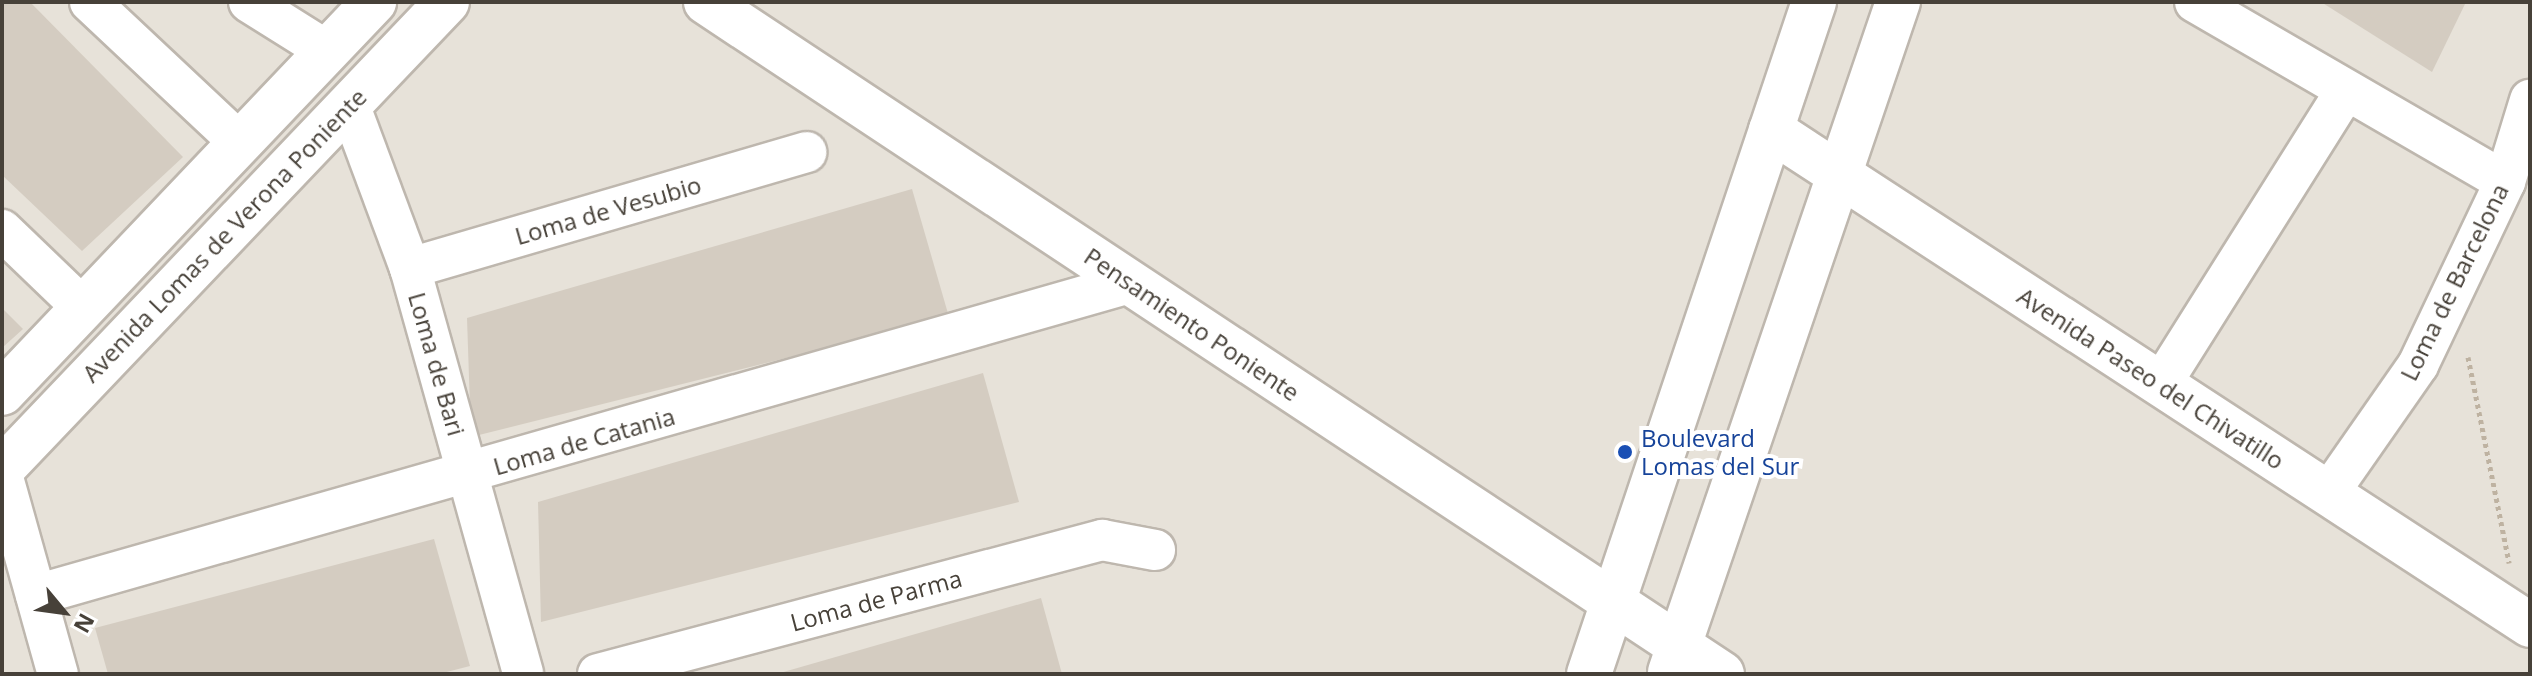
<!DOCTYPE html>
<html>
<head>
<meta charset="utf-8">
<style>
  body { margin:0 }
  #map { position:relative; width:2532px; height:676px; overflow:hidden; background:#f4f0eb; font-family:"Open Sans",sans-serif }
  div>[style] { position:absolute }
  .residential>* { inset:0; background:#e7e2d9; transform-origin:0 0 }
  .building>* { inset:0; background:#d4ccc1 }
  .path>* { height:5px; margin-top:-2.5px; transform-origin:0; background:repeating-linear-gradient(90deg,#beb2a1 0 4px,transparent 0 8px) }
  .roads { filter:drop-shadow(2px 0 #beb7ae) drop-shadow(-2px 0 #beb7ae) drop-shadow(0 2px #beb7ae) drop-shadow(0 -2px #beb7ae) }
  .minor>* { height:40px; margin:-20px; padding:0 20px; transform-origin:20px; border-radius:20px; background:#fff }
  .tertiary>* { height:44px; margin:-22px; padding:0 22px; transform-origin:22px; border-radius:22px; background:#fff }
  .dots>* { width:22px; height:22px; translate:-50% -50%; box-sizing:border-box; border:4px solid #fff; border-radius:50% }
  span { translate:-50% -50%; white-space:nowrap; text-align:center; line-height:1.15; -webkit-text-stroke:8px #fff; paint-order:stroke }
  .street-label { font-size:24px; color:#474139 }
  .transit-label { font-size:24px; color:#164399 }
  .left { translate:0 -50%; text-align:left }
  .frame { position:absolute; inset:0; border:4px solid #474139; pointer-events:none }
  .north { position:absolute; left:24px; top:572px; width:80px; height:80px; -webkit-text-stroke:6px #fff; paint-order:stroke; rotate:119deg; font-size:22px; font-weight:700; line-height:32px; text-align:center; color:#474139 }
  .north::after { content:''; display:block; margin:auto; width:28px; height:36px; background:#474139; clip-path:polygon(50% 0,100% 100%,50% 72%,0 100%) }
</style>
</head>
<body>
<div id="map">
  <div class="residential">
    <div style="left:2px;top:2px;width:2528px;height:672px"></div>
  </div>
  <div class="building">
    <div style="clip-path:polygon(2px 2px,30px 2px,183px 157px,82px 251px,2px 175px)"></div>
    <div style="clip-path:polygon(2321px 2px,2466px 2px,2432px 72px)"></div>
    <div style="clip-path:polygon(912px 189px,949px 317px,471px 437px,467px 318px)"></div>
    <div style="clip-path:polygon(2px 308px,23px 329px,2px 348px)"></div>
    <div style="clip-path:polygon(983px 373px,1019px 502px,541px 622px,538px 502px)"></div>
    <div style="clip-path:polygon(434px 539px,470px 666px,439px 674px,108px 674px,95px 628px)"></div>
    <div style="clip-path:polygon(1041px 598px,1062px 674px,780px 674px,780px 673px)"></div>
  </div>
  <div class="path">
    <div style="left:2468px;top:357px;width:210px;rotate:78.7deg"></div>
  </div>
  <div class="roads">
    <div class="minor">
      <div style="left:90px;top:2px;width:206px;rotate:43.2deg"></div>
      <div style="left:249px;top:2px;width:92px;rotate:32.1deg"></div>
      <div style="left:2195px;top:2px;width:358px;rotate:30.1deg"></div>
      <div style="left:349px;top:104px;width:175px;rotate:69.6deg"></div>
      <div style="left:410px;top:268px;width:421px;rotate:74.4deg"></div>
      <div style="left:2px;top:230px;width:112px;rotate:43.9deg"></div>
      <div style="left:410px;top:268px;width:413px;rotate:-16.3deg"></div>
      <div style="left:2161px;top:384px;width:347px;rotate:-57.8deg"></div>
      <div style="left:2px;top:474px;width:208px;rotate:74.4deg"></div>
      <div style="left:2328px;top:494px;width:157px;rotate:-55.1deg"></div>
      <div style="left:2418px;top:365px;width:203px;rotate:-64.6deg"></div>
      <div style="left:2505px;top:182px;width:86px;rotate:-73deg"></div>
      <div style="left:36px;top:595px;width:1138px;rotate:-15.92deg"></div>
      <div style="left:598px;top:674px;width:522px;rotate:-14.89deg"></div>
      <div style="left:1102px;top:540px;width:54px;rotate:10.7deg"></div>
    </div>
    <div class="tertiary">
      <div style="left:706px;top:2px;width:1218px;rotate:33.48deg"></div>
      <div style="left:1771px;top:130px;width:906px;rotate:33.11deg"></div>
      <div style="left:2px;top:393px;width:540px;rotate:-46.43deg"></div>
      <div style="left:2px;top:469px;width:645px;rotate:-46.38deg"></div>
      <div style="left:1670px;top:672px;width:708px;rotate:-71.21deg"></div>
      <div style="left:1589px;top:674px;width:709px;rotate:-71.49deg"></div>
    </div>
  </div>
  <div class="dots">
    <div style="left:1625px;top:452px;background:#1a4fb4"></div>
  </div>
  <div class="street-label">
    <span style="left:608px;top:210px;rotate:-16deg">Loma de Vesubio</span>
    <span style="left:224px;top:235px;rotate:-46deg">Avenida Lomas de Verona Poniente</span>
    <span style="left:2454px;top:282px;rotate:-64deg">Loma de Barcelona</span>
    <span style="left:1192px;top:324px;rotate:34deg">Pensamiento Poniente</span>
    <span style="left:437px;top:364px;rotate:74deg">Loma de Bari</span>
    <span style="left:2151px;top:378px;rotate:33deg">Avenida Paseo del Chivatillo</span>
    <span style="left:584px;top:441px;rotate:-16deg">Loma de Catania</span>
    <span style="left:876px;top:600px;rotate:-15deg">Loma de Parma</span>
  </div>
  <div class="transit-label">
    <span class="left" style="left:1641px;top:452px">Boulevard<br>Lomas del Sur</span>
  </div>
  <div class="frame"></div>
  <div class="north">N</div>
</div>
</body>
</html>
